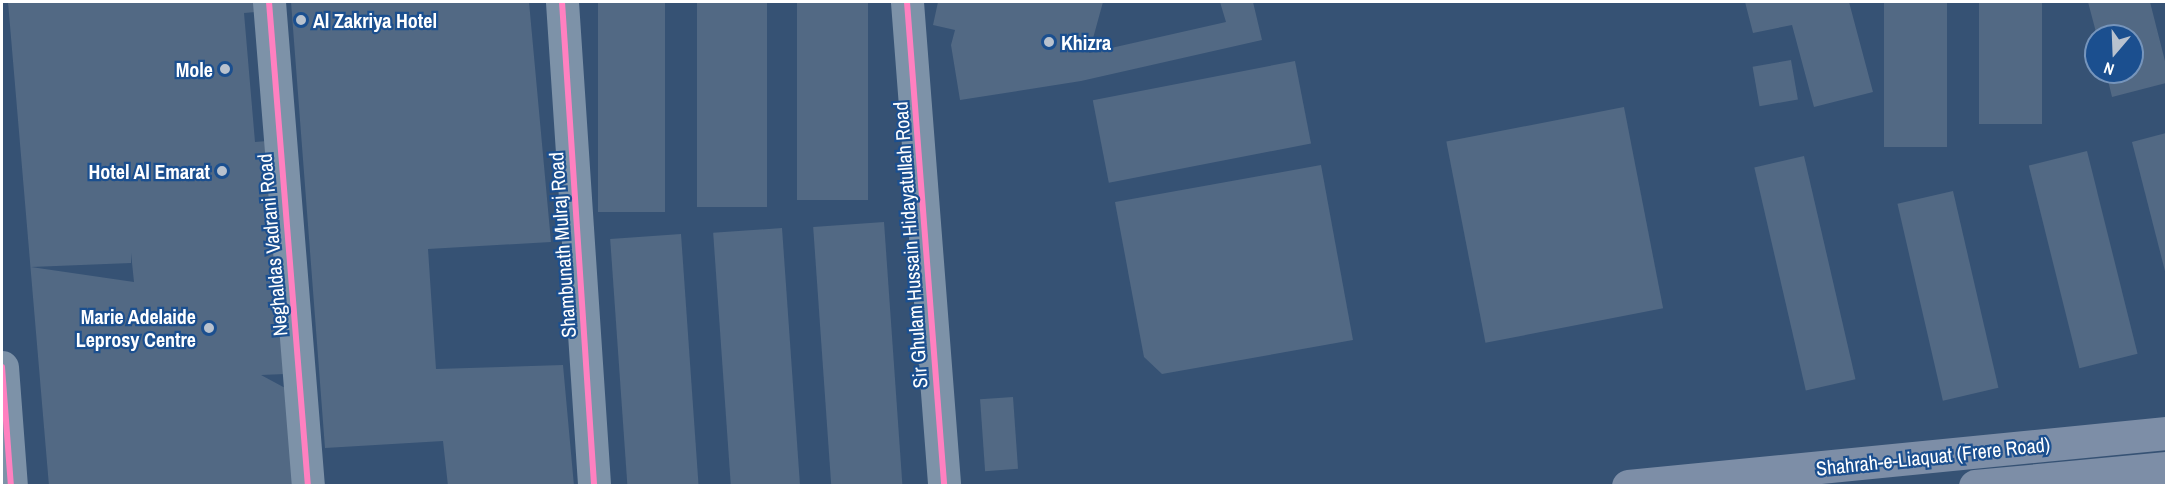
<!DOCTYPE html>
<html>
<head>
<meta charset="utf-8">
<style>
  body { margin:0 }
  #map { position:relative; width:2168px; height:487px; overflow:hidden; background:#365274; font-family:"Archivo Narrow",sans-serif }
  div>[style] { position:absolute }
  .building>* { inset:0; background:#526984; transform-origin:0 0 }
  .minor>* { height:33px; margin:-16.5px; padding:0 16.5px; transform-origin:16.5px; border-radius:16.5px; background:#7d92a8 }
  .major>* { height:33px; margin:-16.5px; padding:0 16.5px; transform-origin:16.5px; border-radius:16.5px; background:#7d8ea7 }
  .cycleway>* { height:6px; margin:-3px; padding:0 3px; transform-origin:3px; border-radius:3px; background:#ff80c0 }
  .dots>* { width:16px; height:16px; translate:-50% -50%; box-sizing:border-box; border:3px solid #1b4f8f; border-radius:50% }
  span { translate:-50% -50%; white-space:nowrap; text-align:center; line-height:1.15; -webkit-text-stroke:4.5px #1b4f8f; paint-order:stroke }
  .poi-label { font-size:20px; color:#fff; font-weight:700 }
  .left { translate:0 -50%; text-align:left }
  .right { translate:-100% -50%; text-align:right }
  .street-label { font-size:20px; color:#fff }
  .frame { position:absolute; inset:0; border:3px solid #fff; pointer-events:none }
  .north { position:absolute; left:2084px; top:24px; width:60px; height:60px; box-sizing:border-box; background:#1b4f8f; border:2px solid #7695bc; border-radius:50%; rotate:199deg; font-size:16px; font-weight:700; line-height:24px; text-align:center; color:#fff }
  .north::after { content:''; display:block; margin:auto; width:21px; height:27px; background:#b9c2ce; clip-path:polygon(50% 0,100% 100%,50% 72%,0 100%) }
</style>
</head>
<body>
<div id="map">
  <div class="building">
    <div style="clip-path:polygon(evenodd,8px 2px,255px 2px,256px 12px,244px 13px,255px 142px,267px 141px,285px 374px,261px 375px,287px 389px,295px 486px,49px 486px,8px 2px,131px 253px,134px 282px,31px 267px,131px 263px,131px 253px)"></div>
    <div style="clip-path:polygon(291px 2px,529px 2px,551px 242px,428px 249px,436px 369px,563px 365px,574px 486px,448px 486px,443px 441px,325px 448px)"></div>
    <div style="left:598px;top:2px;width:67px;height:210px"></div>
    <div style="left:697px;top:2px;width:70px;height:205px"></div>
    <div style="left:797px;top:2px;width:71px;height:198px"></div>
    <div style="clip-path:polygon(938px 2px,1103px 2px,1089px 53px,1226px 22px,1220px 2px,1253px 2px,1262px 40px,1081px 81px,960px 100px,951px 45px,955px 30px,933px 25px)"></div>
    <div style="clip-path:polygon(1745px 2px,1849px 2px,1873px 92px,1814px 107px,1792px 25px,1753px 33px)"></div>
    <div style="left:1884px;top:2px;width:63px;height:145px"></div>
    <div style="left:1979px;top:2px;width:63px;height:122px"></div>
    <div style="clip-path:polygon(2088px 2px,2150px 2px,2166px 65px,2166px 83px,2112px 97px,2106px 72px,2132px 72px,2132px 36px,2097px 36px)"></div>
    <div style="left:1791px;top:60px;width:40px;height:39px;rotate:80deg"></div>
    <div style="left:1295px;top:61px;width:84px;height:206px;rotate:79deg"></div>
    <div style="left:1624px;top:107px;width:205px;height:181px;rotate:79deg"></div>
    <div style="clip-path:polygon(2166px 133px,2166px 275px,2132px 142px)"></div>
    <div style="left:2087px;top:151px;width:209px;height:60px;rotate:76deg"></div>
    <div style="left:1804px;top:156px;width:229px;height:51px;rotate:77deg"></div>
    <div style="clip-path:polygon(1321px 165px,1353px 340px,1162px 374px,1144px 357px,1115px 202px)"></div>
    <div style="left:1953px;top:191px;width:202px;height:57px;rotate:77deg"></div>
    <div style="left:884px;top:222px;width:263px;height:71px;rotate:86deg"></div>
    <div style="left:782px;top:228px;width:259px;height:69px;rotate:86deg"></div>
    <div style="left:681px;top:234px;width:253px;height:71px;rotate:86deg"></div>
    <div style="left:1013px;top:397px;width:72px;height:33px;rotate:86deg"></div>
  </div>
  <div class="minor">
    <div style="left:269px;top:2px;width:486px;rotate:85.4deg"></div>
    <div style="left:562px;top:2px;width:485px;rotate:86.2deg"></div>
    <div style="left:907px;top:2px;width:485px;rotate:85.6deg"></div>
    <div style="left:2px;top:367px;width:119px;rotate:85.7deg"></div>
  </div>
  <div class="major">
    <div style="left:1628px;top:486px;width:541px;rotate:-5.63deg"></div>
    <div style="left:1975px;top:486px;width:192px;rotate:-5.4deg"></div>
  </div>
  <div class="cycleway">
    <div style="left:269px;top:2px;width:486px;rotate:85.4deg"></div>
    <div style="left:562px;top:2px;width:485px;rotate:86.2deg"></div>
    <div style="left:907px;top:2px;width:485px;rotate:85.6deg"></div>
    <div style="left:2px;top:367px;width:119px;rotate:85.7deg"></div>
  </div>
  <div class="dots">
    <div style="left:301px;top:20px;background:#b9c2ce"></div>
    <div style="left:1049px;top:42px;background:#b9c2ce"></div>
    <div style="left:225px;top:69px;background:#b9c2ce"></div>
    <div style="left:222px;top:171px;background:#b9c2ce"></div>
    <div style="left:209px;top:328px;background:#b9c2ce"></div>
  </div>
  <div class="poi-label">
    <span class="left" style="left:313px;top:20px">Al Zakriya Hotel</span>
    <span class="left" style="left:1061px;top:42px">Khizra</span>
    <span class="right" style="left:213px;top:69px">Mole</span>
    <span class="right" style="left:210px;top:171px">Hotel Al Emarat</span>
    <span class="right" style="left:196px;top:328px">Marie Adelaide<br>Leprosy Centre</span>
  </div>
  <div class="street-label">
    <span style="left:272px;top:245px;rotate:-95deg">Neghaldas Vadrani Road</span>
    <span style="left:562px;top:245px;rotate:-94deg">Shambunath Mulraj Road</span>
    <span style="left:910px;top:245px;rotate:-94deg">Sir Ghulam Hussain Hidayatullah Road</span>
    <span style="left:1933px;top:456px;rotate:-6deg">Shahrah-e-Liaquat (Frere Road)</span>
  </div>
  <div class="frame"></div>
  <div class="north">N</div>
</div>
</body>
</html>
